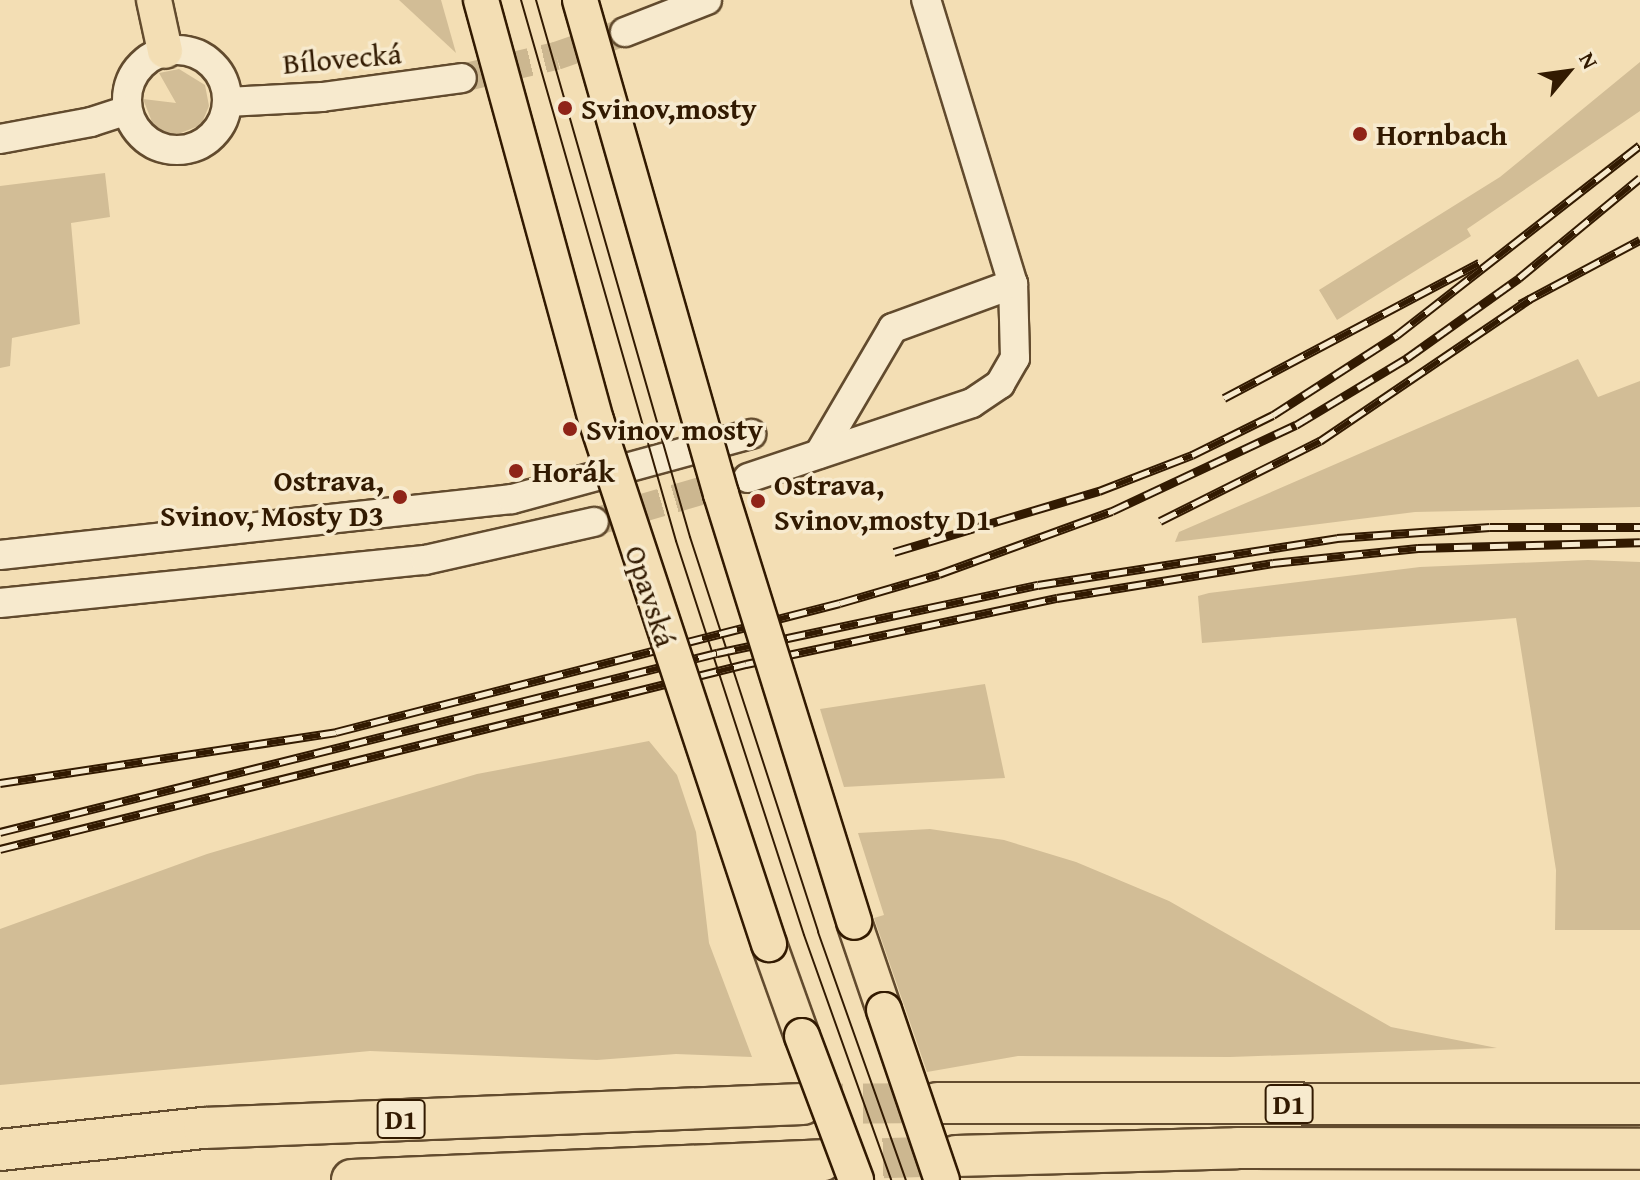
<!DOCTYPE html>
<html>
<head>
<meta charset="utf-8">
<style>
  body { margin:0 }
  #map { position:relative; width:1640px; height:1180px; overflow:hidden; background:#f3deb4; font-family:"Gentium Book Plus",serif }
  div>[style] { position:absolute }
  .green>* { inset:0; background:#d2bd96 }
  .minor-tunnel>* { height:28px; margin-top:-14px; transform-origin:0; background:repeating-linear-gradient(90deg,#ccb790 0 28px,transparent 0 42px) }
  .highway-tunnel>* { height:40px; margin-top:-20px; transform-origin:0; background:repeating-linear-gradient(90deg,#ccb790 0 40px,transparent 0 60px) }
  .roads { filter:drop-shadow(2px 0 #624b2e) drop-shadow(-2px 0 #624b2e) drop-shadow(0 2px #624b2e) drop-shadow(0 -2px #624b2e) }
  .minor>* { height:28px; margin:-14px; padding:0 14px; transform-origin:14px; border-radius:14px; background:#f7eace }
  .minor>.ring { margin:-14px; padding:0; box-sizing:content-box; background:none; border:28px solid #f7eace; border-radius:50% }
  .major>* { height:34px; margin:-17px; padding:0 17px; transform-origin:17px; border-radius:17px; background:#f3deb4 }
  .highway>* { height:40px; margin:-20px; padding:0 20px; transform-origin:20px; border-radius:20px; background:#f3deb4 }
  .tram>* { height:2px; margin:-1px; padding:0 1px; transform-origin:1px; border-radius:1px; background:#321a01 }
  .rail>* { height:9px; margin-top:-4.5px; transform-origin:0; background:repeating-linear-gradient(90deg,#f7eace 0 18px,#321a01 0 36px); box-sizing:border-box; border-block:2px solid #321a01 }
  .bridges { filter:drop-shadow(2px 0 #321a01) drop-shadow(-2px 0 #321a01) drop-shadow(0 2px #321a01) drop-shadow(0 -2px #321a01) }
  .major-bridge>* { height:34px; margin:-17px; padding:0 17px; transform-origin:17px; border-radius:17px; background:#f3deb4 }
  .dots>* { width:22px; height:22px; translate:-50% -50%; box-sizing:border-box; border:4px solid #f7eace; border-radius:50% }
  span { translate:-50% -50%; white-space:nowrap; text-align:center; line-height:1.15; -webkit-text-stroke:7px #f7eace; paint-order:stroke }
  .shield-label span { padding:2px 6px; background:#f7eace; border:2px solid; border-radius:6px; -webkit-text-stroke-width:0 }
  .shield-label { font-size:28px; color:#321a01; font-weight:700 }
  .street-label { font-size:30px; color:#321a01 }
  .poi-label { font-size:30px; color:#321a01; font-weight:700 }
  .left { translate:0 -50%; text-align:left }
  .right { translate:-100% -50%; text-align:right }
  .north { position:absolute; left:1528px; top:32px; width:80px; height:80px; -webkit-text-stroke:6px #f7eace; paint-order:stroke; rotate:61deg; font-size:22px; font-weight:700; line-height:32px; text-align:center; color:#321a01 }
  .north::after { content:''; display:block; margin:auto; width:28px; height:36px; background:#321a01; clip-path:polygon(50% 0,100% 100%,50% 72%,0 100%) }
</style>
</head>
<body>
<div id="map">
  <div class="green">
    <div style="clip-path:polygon(399px 0,441px 0,456px 53px)"></div>
    <div style="clip-path:polygon(1640px 62px,1640px 111px,1467px 229px,1471px 236px,1337px 320px,1319px 290px,1500px 177px)"></div>
    <div style="clip-path:polygon(179px 69px,205px 85px,209px 106px,201px 125px,173px 136px,154px 127px,143px 99px,176px 103px,159px 73px)"></div>
    <div style="clip-path:polygon(105px 173px,110px 217px,71px 223px,80px 324px,12px 338px,10px 366px,0 368px,0 186px)"></div>
    <div style="clip-path:polygon(1578px 359px,1598px 397px,1640px 381px,1640px 507px,1415px 512px,1175px 542px,1179px 532px)"></div>
    <div style="clip-path:polygon(1588px 560px,1640px 562px,1640px 930px,1555px 930px,1556px 870px,1516px 618px,1202px 643px,1198px 596px,1209px 593px,1420px 567px)"></div>
    <div style="clip-path:polygon(985px 684px,1005px 778px,844px 787px,820px 709px)"></div>
    <div style="clip-path:polygon(649px 741px,677px 775px,696px 832px,709px 943px,752px 1057px,676px 1054px,597px 1060px,370px 1051px,0 1085px,0 929px,207px 854px,477px 774px)"></div>
    <div style="clip-path:polygon(930px 829px,1004px 840px,1076px 862px,1169px 901px,1391px 1027px,1497px 1048px,1230px 1057px,1018px 1056px,927px 1072px,874px 918px,884px 915px,858px 833px)"></div>
  </div>
  <div class="minor-tunnel">
    <div style="left:462px;top:78px;width:97px;rotate:-13.2deg"></div>
    <div style="left:556px;top:56px;width:73px;rotate:-19.2deg"></div>
    <div style="left:594px;top:522px;width:151px;rotate:-16.2deg"></div>
  </div>
  <div class="highway-tunnel">
    <div style="left:803px;top:1104px;width:134px;rotate:-0.4deg"></div>
    <div style="left:823px;top:1160px;width:133px;rotate:-1.7deg"></div>
  </div>
  <div class="roads">
    <div class="minor">
      <div style="left:625px;top:32px;width:88px;rotate:-21.3deg"></div>
      <div class="ring" style="left:127px;top:50px;width:72px;height:72px"></div>
      <div style="left:227px;top:102px;width:95px;rotate:-3deg"></div>
      <div style="left:322px;top:97px;width:141px;rotate:-7.7deg"></div>
      <div style="left:0;top:139px;width:93px;rotate:-10.6deg"></div>
      <div style="left:91px;top:122px;width:38px;rotate:-18deg"></div>
      <div style="left:819px;top:454px;width:146px;rotate:-59.6deg"></div>
      <div style="left:893px;top:328px;width:128px;rotate:-20.1deg"></div>
      <div style="left:748px;top:478px;width:236px;rotate:-18.5deg"></div>
      <div style="left:972px;top:403px;width:34px;rotate:-34deg"></div>
      <div style="left:1000px;top:384px;width:30px;rotate:-60deg"></div>
      <div style="left:1015px;top:358px;width:74px;rotate:-91.5deg"></div>
      <div style="left:1013px;top:284px;width:297px;rotate:-107deg"></div>
      <div style="left:0;top:555px;width:515px;rotate:-6.24deg"></div>
      <div style="left:512px;top:499px;width:248px;rotate:-15.2deg"></div>
      <div style="left:0;top:603px;width:427px;rotate:-5.8deg"></div>
      <div style="left:425px;top:560px;width:173px;rotate:-12.7deg"></div>
    </div>
    <div class="major">
      <div style="left:154px;top:0;width:52px;rotate:77.8deg"></div>
      <div style="left:854px;top:922px;width:93px;rotate:71.2deg"></div>
      <div style="left:769px;top:944px;width:98px;rotate:70.3deg"></div>
    </div>
    <div class="highway">
      <div style="left:937px;top:1103px;width:703px;rotate:0.08deg"></div>
      <div style="left:0;top:1150px;width:205px;rotate:-6.2deg"></div>
      <div style="left:204px;top:1128px;width:599px;rotate:-2.29deg"></div>
      <div style="left:956px;top:1156px;width:281px;rotate:-1.6deg"></div>
      <div style="left:1237px;top:1148px;width:403px;rotate:0.1deg"></div>
      <div style="left:352px;top:1180px;width:471px;rotate:-2.4deg"></div>
    </div>
  </div>
  <div class="tram">
    <div style="left:521px;top:0;width:563px;rotate:74.01deg"></div>
    <div style="left:676px;top:541px;width:414px;rotate:72deg"></div>
    <div style="left:804px;top:935px;width:260px;rotate:70.4deg"></div>
    <div style="left:536px;top:0;width:559px;rotate:74deg"></div>
    <div style="left:690px;top:537px;width:415px;rotate:72deg"></div>
    <div style="left:818px;top:932px;width:263px;rotate:70.5deg"></div>
  </div>
  <div class="rail">
    <div style="left:1520px;top:304px;width:136px;rotate:-28.1deg"></div>
    <div style="left:1224px;top:398px;width:289px;rotate:-27.9deg"></div>
    <div style="left:1160px;top:521px;width:179px;rotate:-26.6deg"></div>
    <div style="left:1320px;top:441px;width:254px;rotate:-34.1deg"></div>
    <div style="left:894px;top:552px;width:214px;rotate:-16.6deg"></div>
    <div style="left:1099px;top:491px;width:100px;rotate:-21.2deg"></div>
    <div style="left:1192px;top:455px;width:90px;rotate:-26.3deg"></div>
    <div style="left:1273px;top:415px;width:148px;rotate:-32.8deg"></div>
    <div style="left:1397px;top:335px;width:308px;rotate:-38deg"></div>
    <div style="left:0;top:783px;width:340px;rotate:-8.6deg"></div>
    <div style="left:336px;top:732px;width:520px;rotate:-14.36deg"></div>
    <div style="left:840px;top:603px;width:103px;rotate:-16.3deg"></div>
    <div style="left:939px;top:574px;width:184px;rotate:-20deg"></div>
    <div style="left:1112px;top:511px;width:203px;rotate:-25.1deg"></div>
    <div style="left:1296px;top:425px;width:130px;rotate:-31.1deg"></div>
    <div style="left:1407px;top:358px;width:138px;rotate:-35.5deg"></div>
    <div style="left:1519px;top:278px;width:157px;rotate:-39.6deg"></div>
    <div style="left:0;top:832px;width:739px;rotate:-14.02deg"></div>
    <div style="left:717px;top:653px;width:328px;rotate:-12deg"></div>
    <div style="left:1038px;top:585px;width:303px;rotate:-8.9deg"></div>
    <div style="left:1337px;top:538px;width:153px;rotate:-4.1deg"></div>
    <div style="left:1490px;top:527px;width:150px"></div>
    <div style="left:0;top:849px;width:769px;rotate:-13.93deg"></div>
    <div style="left:746px;top:664px;width:318px;rotate:-12deg"></div>
    <div style="left:1057px;top:598px;width:219px;rotate:-9.2deg"></div>
    <div style="left:1273px;top:563px;width:146px;rotate:-5.9deg"></div>
    <div style="left:1418px;top:548px;width:222px;rotate:-1.5deg"></div>
  </div>
  <div class="bridges">
    <div class="major-bridge">
      <div style="left:481px;top:0;width:435px;rotate:74.7deg"></div>
      <div style="left:596px;top:420px;width:552px;rotate:71.73deg"></div>
      <div style="left:580px;top:0;width:514px;rotate:74.07deg"></div>
      <div style="left:721px;top:494px;width:448px;rotate:72.7deg"></div>
      <div style="left:884px;top:1010px;width:180px;rotate:71.2deg"></div>
      <div style="left:802px;top:1036px;width:154px;rotate:69.4deg"></div>
    </div>
  </div>
  <div class="dots">
    <div style="left:565px;top:108px;background:#8f2418"></div>
    <div style="left:1360px;top:134px;background:#8f2418"></div>
    <div style="left:570px;top:429px;background:#8f2418"></div>
    <div style="left:516px;top:471px;background:#8f2418"></div>
    <div style="left:400px;top:497px;background:#8f2418"></div>
    <div style="left:758px;top:501px;background:#8f2418"></div>
  </div>
  <div class="shield-label">
    <span style="left:1289px;top:1104px">D1</span>
    <span style="left:401px;top:1119px">D1</span>
  </div>
  <div class="street-label">
    <span style="left:342px;top:58px;rotate:-5deg">Bílovecká</span>
    <span style="left:651px;top:596px;rotate:72deg">Opavská</span>
  </div>
  <div class="poi-label">
    <span class="left" style="left:581px;top:108px">Svinov,mosty</span>
    <span class="left" style="left:1376px;top:134px">Hornbach</span>
    <span class="left" style="left:586px;top:429px">Svinov mosty</span>
    <span class="left" style="left:532px;top:471px">Horák</span>
    <span class="right" style="left:384px;top:497px">Ostrava,<br>Svinov, Mosty D3</span>
    <span class="left" style="left:774px;top:501px">Ostrava,<br>Svinov,mosty D1</span>
  </div>
  <div class="north">N</div>
</div>
</body>
</html>
